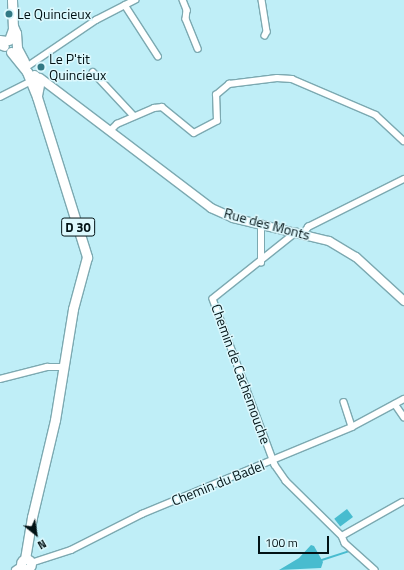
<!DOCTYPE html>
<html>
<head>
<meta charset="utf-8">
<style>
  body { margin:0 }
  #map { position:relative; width:404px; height:570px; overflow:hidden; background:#bfeef7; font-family:"Titillium Web",sans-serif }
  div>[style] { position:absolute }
  .water>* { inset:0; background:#48bccf; transform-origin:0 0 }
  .stream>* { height:1.5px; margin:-0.75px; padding:0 0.75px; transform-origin:0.75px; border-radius:0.75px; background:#48bccf }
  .roads { filter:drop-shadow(1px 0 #7ca9b1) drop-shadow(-1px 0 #7ca9b1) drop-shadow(0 1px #7ca9b1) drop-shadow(0 -1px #7ca9b1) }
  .street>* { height:5.5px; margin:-2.75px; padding:0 2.75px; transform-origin:2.75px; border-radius:2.75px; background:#fff }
  .secondary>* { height:8px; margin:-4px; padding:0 4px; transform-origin:4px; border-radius:4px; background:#fff }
  .primary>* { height:9px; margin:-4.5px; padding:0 4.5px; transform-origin:4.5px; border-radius:4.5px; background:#fff }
  .primary>.ring { margin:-4.5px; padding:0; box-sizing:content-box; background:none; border:9px solid #fff; border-radius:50% }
  .dots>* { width:11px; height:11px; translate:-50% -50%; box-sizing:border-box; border:2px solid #dcf8fd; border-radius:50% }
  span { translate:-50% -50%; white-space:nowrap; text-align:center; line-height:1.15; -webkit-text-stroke:3px #dcf8fd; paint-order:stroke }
  .shield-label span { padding:1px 3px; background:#dcf8fd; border:1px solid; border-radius:3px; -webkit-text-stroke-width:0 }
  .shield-label { font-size:13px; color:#021215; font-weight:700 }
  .poi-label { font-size:14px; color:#021215 }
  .left { translate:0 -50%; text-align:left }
  .street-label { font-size:14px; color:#021215 }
  .north { position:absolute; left:16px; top:514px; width:40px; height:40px; -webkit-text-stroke:3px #dcf8fd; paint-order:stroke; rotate:150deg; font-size:11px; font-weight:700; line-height:16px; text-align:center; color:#021215 }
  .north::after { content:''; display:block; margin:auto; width:14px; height:18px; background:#021215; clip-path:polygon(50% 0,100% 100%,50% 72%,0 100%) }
  .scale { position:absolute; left:258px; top:536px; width:71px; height:18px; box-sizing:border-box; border:2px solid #021215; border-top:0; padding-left:5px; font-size:12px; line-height:14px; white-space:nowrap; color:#021215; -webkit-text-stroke:3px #dcf8fd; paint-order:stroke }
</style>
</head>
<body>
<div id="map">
  <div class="water">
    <div style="left:347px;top:509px;width:10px;height:16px;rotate:53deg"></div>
    <div style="clip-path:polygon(311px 545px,314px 546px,323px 562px,321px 568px,279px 570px,299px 558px)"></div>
  </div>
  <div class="stream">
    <div style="left:322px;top:560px;width:29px;rotate:-18deg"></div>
  </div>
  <div class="roads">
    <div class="street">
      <div style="left:183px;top:0;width:11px;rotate:68deg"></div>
      <div style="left:187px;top:10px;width:9px;rotate:96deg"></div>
      <div style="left:186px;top:19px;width:32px;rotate:68deg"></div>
      <div style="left:262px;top:0;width:32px;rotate:81deg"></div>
      <div style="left:267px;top:32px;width:4px;rotate:117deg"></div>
      <div style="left:125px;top:5px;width:61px;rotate:57.1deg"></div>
      <div style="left:28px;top:66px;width:82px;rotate:-34.1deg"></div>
      <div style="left:96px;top:20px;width:44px;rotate:-27.1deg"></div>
      <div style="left:93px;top:72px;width:60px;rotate:47deg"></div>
      <div style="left:0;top:97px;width:34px;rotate:-27deg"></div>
      <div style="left:110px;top:131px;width:10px;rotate:-45deg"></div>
      <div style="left:117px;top:124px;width:40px;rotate:-23.4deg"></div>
      <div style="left:154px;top:108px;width:8px;rotate:-7deg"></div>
      <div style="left:162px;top:107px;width:41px;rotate:39.1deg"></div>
      <div style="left:194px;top:133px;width:26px;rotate:-28deg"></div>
      <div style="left:217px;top:121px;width:26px;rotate:-92deg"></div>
      <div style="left:216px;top:95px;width:17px;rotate:-40deg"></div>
      <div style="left:229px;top:84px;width:48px;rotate:-7.1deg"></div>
      <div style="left:277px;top:78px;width:15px;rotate:4deg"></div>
      <div style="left:292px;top:79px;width:91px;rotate:23.2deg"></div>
      <div style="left:376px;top:115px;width:38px;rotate:43deg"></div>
      <div style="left:297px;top:232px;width:107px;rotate:141.4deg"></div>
      <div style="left:213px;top:299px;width:177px;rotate:69.5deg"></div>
      <div style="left:275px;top:465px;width:19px;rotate:55deg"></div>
      <div style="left:286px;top:481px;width:78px;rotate:44.5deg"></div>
      <div style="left:342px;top:536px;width:8px;rotate:67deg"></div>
      <div style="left:345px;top:543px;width:40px;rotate:42deg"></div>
      <div style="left:303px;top:234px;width:9px;rotate:-54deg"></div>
      <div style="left:308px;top:227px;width:107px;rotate:-26.6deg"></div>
      <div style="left:261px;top:263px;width:39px;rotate:-90deg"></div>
      <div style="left:0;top:379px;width:49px;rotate:-14.3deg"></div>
      <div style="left:47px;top:367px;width:16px"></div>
      <div style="left:344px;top:402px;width:26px;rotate:72deg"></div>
      <div style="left:395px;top:404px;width:16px;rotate:55deg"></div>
      <div style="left:342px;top:536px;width:69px;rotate:-29.5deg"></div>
      <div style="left:31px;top:563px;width:42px;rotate:-18deg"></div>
      <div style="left:71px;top:550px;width:80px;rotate:-26.9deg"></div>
      <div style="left:142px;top:514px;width:227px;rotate:-22.5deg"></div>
      <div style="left:352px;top:427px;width:59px;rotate:-28.3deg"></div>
      <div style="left:15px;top:570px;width:7px;rotate:-34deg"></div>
    </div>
    <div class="secondary">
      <div style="left:0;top:40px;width:7px;rotate:8deg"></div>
      <div style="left:0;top:45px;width:5px;rotate:22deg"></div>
      <div style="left:40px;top:78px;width:215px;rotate:37.2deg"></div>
      <div style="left:211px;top:208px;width:24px;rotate:24deg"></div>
      <div style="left:233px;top:218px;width:99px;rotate:13.5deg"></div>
      <div style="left:329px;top:241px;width:31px;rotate:31deg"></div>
      <div style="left:356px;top:257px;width:65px;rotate:42.5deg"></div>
    </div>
    <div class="primary">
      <div style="left:13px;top:26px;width:8px;rotate:67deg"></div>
      <div style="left:16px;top:33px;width:15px;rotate:86deg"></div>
      <div style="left:17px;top:48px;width:15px;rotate:62deg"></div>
      <div style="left:9px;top:40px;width:12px;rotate:-70deg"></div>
      <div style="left:13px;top:29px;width:29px;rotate:-92deg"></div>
      <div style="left:11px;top:52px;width:26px;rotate:51deg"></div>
      <div style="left:27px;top:72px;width:27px;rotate:68deg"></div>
      <div style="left:37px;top:97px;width:168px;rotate:72.6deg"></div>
      <div style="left:87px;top:257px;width:54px;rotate:105.1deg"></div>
      <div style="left:73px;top:309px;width:112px;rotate:99.2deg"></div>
      <div style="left:55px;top:420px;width:100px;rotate:103.3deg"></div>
      <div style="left:32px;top:517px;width:43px;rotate:99.5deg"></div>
      <div style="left:34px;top:75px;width:8px;rotate:40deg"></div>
      <div style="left:40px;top:80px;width:16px;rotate:101deg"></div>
      <div class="ring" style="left:21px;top:559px;width:1px;height:1px"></div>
    </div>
  </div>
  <div class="dots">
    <div style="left:9px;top:14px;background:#327984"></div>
    <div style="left:41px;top:67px;background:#327984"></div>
  </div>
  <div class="shield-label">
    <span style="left:78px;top:227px">D 30</span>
  </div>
  <div class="poi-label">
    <span class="left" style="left:17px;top:14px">Le Quincieux</span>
    <span class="left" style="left:49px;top:67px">Le P'tit<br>Quincieux</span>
  </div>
  <div class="street-label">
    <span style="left:267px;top:224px;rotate:15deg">Rue des Monts</span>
    <span style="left:241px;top:374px;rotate:70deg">Chemin de Cachemouche</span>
    <span style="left:218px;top:483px;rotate:-22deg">Chemin du Badel</span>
  </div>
  <div class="north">N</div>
  <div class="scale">100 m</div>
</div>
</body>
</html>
